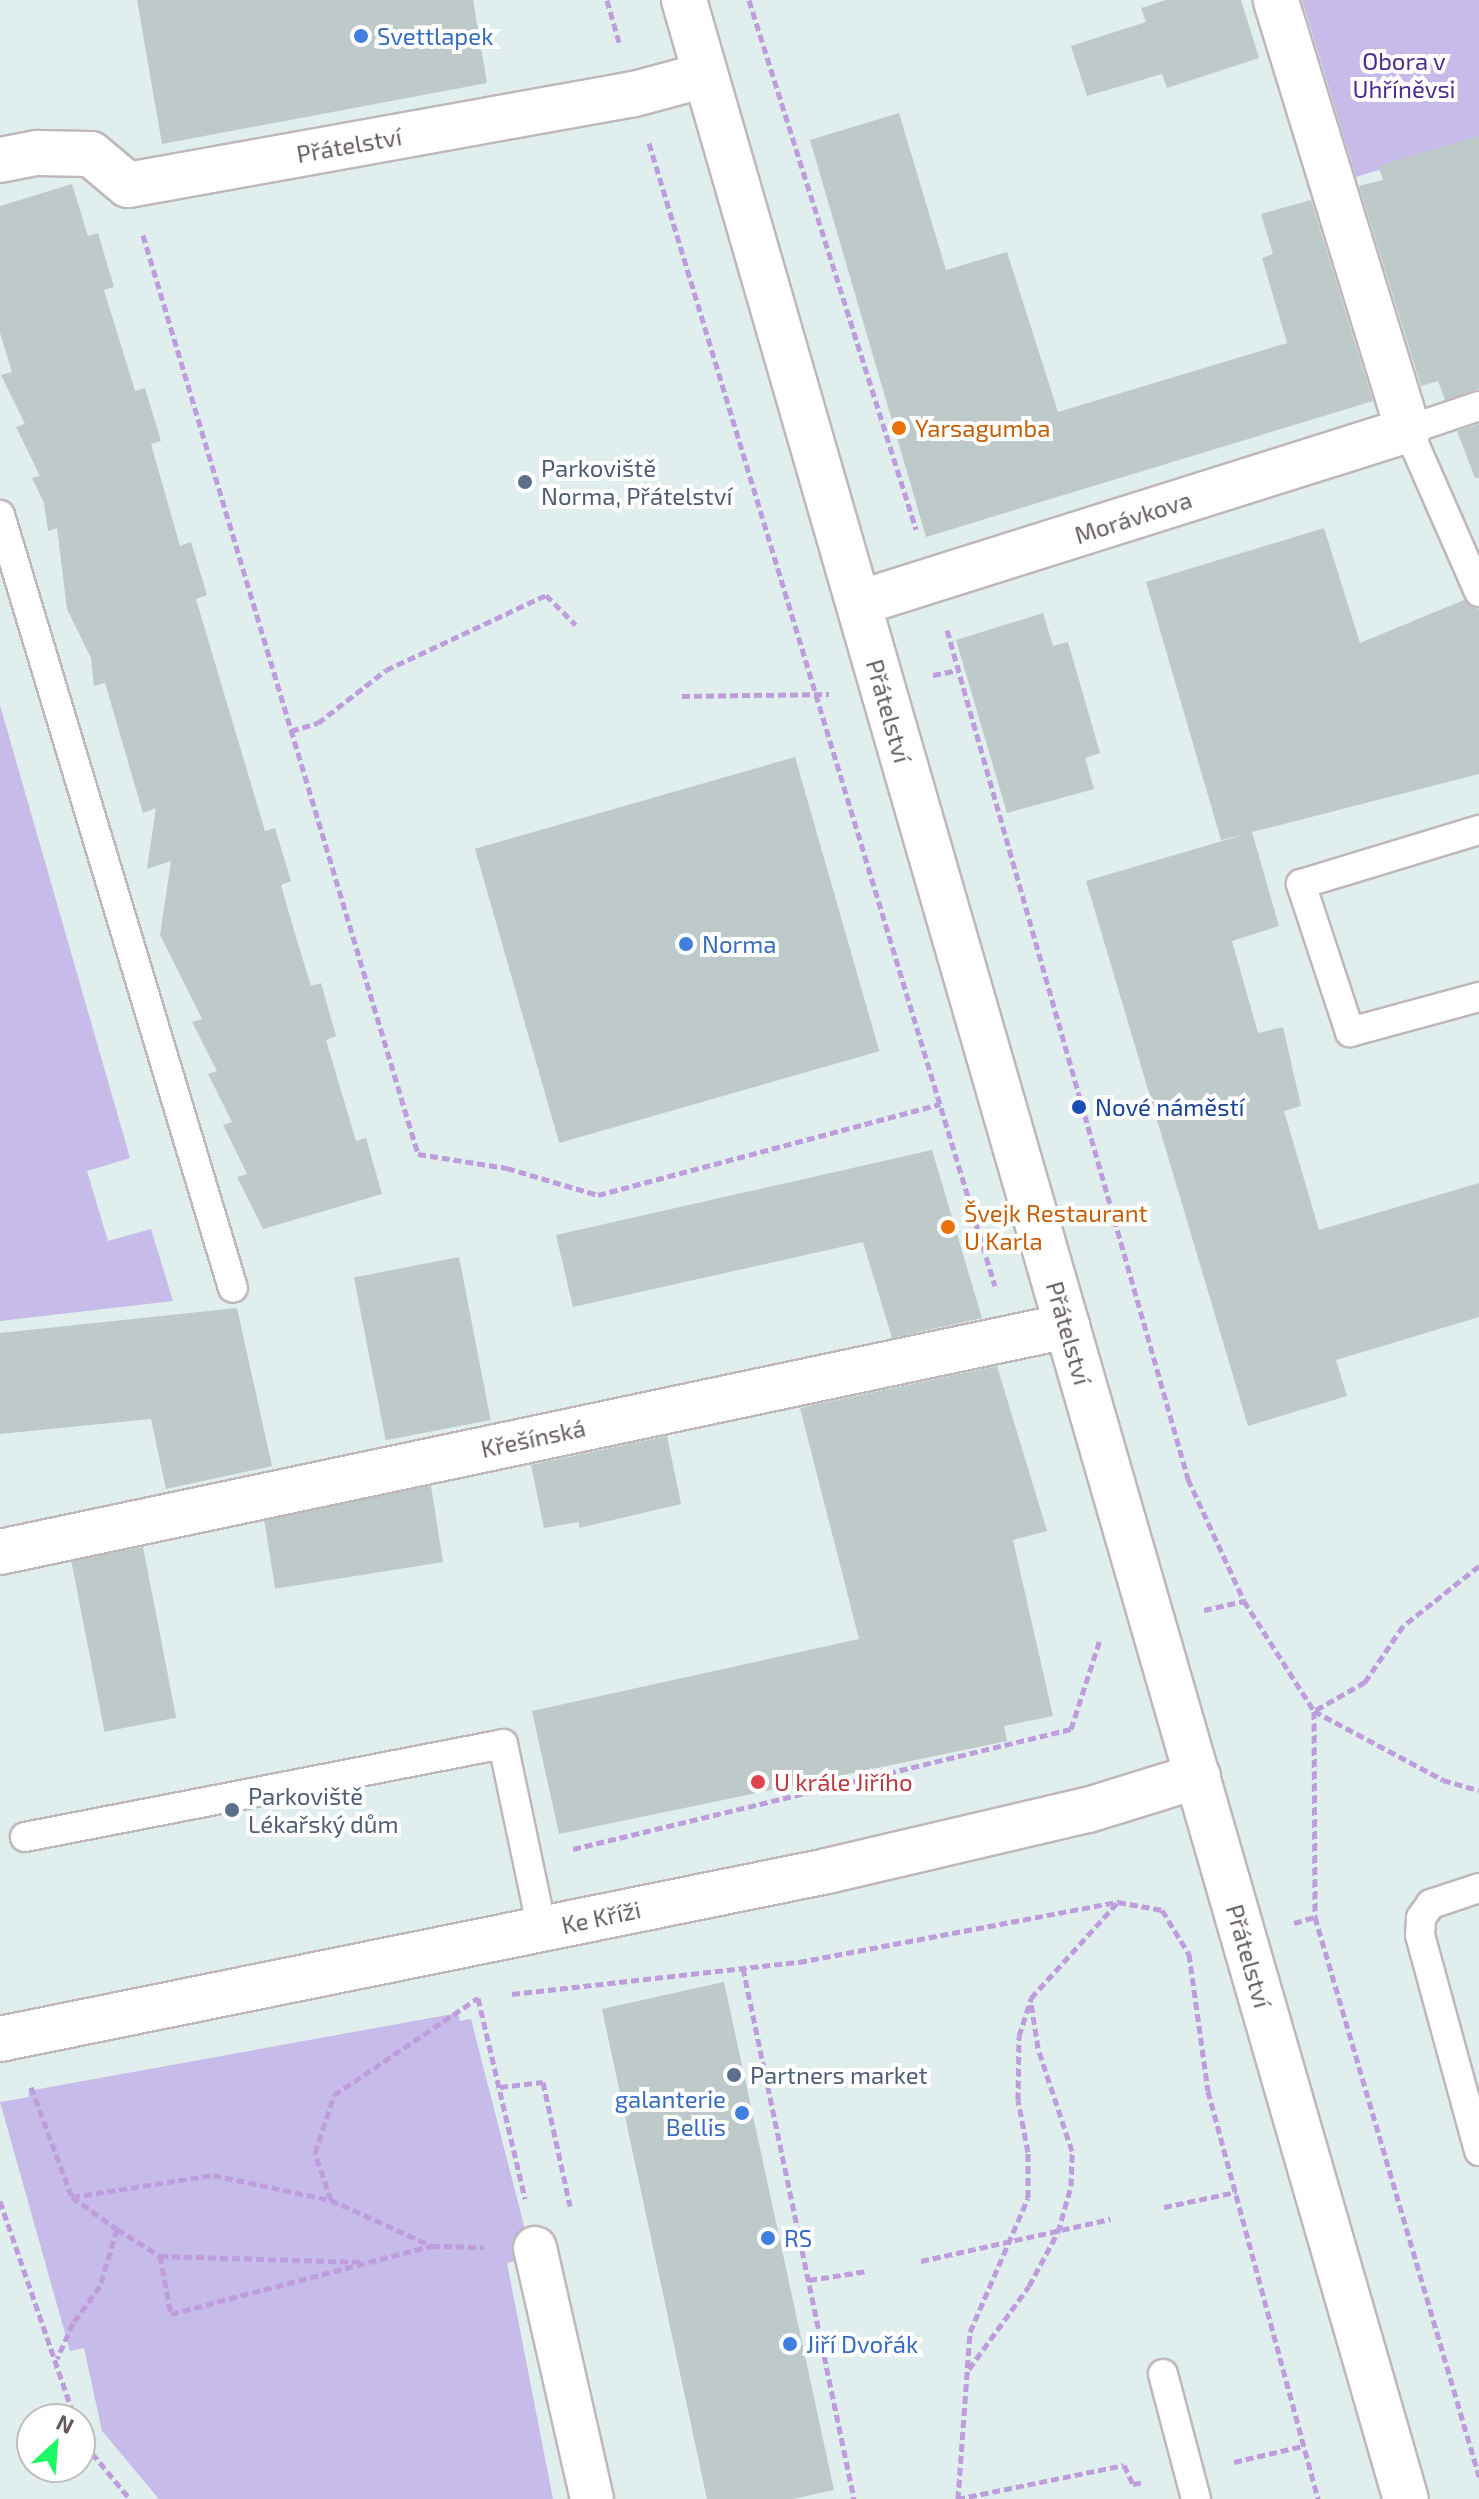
<!DOCTYPE html>
<html>
<head>
<meta charset="utf-8">
<style>
  body { margin:0 }
  #map { position:relative; width:1479px; height:2499px; overflow:hidden; background:#e1eeee; font-family:"Exo 2",sans-serif }
  div>[style] { position:absolute }
  .green>* { inset:0; background:#c6bbe9 }
  .building>* { inset:0; background:#bec9c9; transform-origin:0 0 }
  .path>* { height:5px; margin-top:-2.5px; transform-origin:0; background:repeating-linear-gradient(90deg,#bd9ddc 0 8px,transparent 0 12px) }
  .roads { filter:drop-shadow(2px 0 #bfb7b8) drop-shadow(-2px 0 #bfb7b8) drop-shadow(0 2px #bfb7b8) drop-shadow(0 -2px #bfb7b8) }
  .service>* { height:28px; margin:-14px; padding:0 14px; transform-origin:14px; border-radius:14px; background:#fff }
  .pedestrian>* { height:42px; margin:-21px; padding:0 21px; transform-origin:21px; border-radius:21px; background:#fff }
  .minor>* { height:44px; margin:-22px; padding:0 22px; transform-origin:22px; border-radius:22px; background:#fff }
  .tertiary>* { height:44px; margin:-22px; padding:0 22px; transform-origin:22px; border-radius:22px; background:#fff }
  .secondary>* { height:44px; margin:-22px; padding:0 22px; transform-origin:22px; border-radius:22px; background:#fff }
  .dots>* { width:22px; height:22px; translate:-50% -50%; box-sizing:border-box; border:4px solid #fff; border-radius:50% }
  span { translate:-50% -50%; white-space:nowrap; text-align:center; line-height:1.15; -webkit-text-stroke:8px #fff; paint-order:stroke }
  .shop-label { font-size:24px; color:#366cbe }
  .left { translate:0 -50%; text-align:left }
  .right { translate:-100% -50%; text-align:right }
  .park-label { font-size:24px; color:#4a2e8e }
  .street-label { font-size:24px; color:#645a5c }
  .food-label { font-size:24px; color:#c56008 }
  .service-label { font-size:24px; color:#4e5e75 }
  .transit-label { font-size:24px; color:#164399 }
  .health-label { font-size:24px; color:#be3a42 }
  .north { position:absolute; left:16px; top:2403px; width:80px; height:80px; box-sizing:border-box; background:#fff; border:2px solid #c1bdbe; border-radius:50%; rotate:26deg; font-size:22px; font-weight:700; line-height:32px; text-align:center; color:#645a5c }
  .north::after { content:''; display:block; margin:auto; width:28px; height:36px; background:#1df964; clip-path:polygon(50% 0,100% 100%,50% 72%,0 100%) }
</style>
</head>
<body>
<div id="map">
  <div class="green">
    <div style="clip-path:polygon(1302px 0,1479px 0,1479px 139px,1356px 177px)"></div>
    <div style="clip-path:polygon(0 705px,130px 1158px,87px 1171px,108px 1241px,151px 1229px,173px 1301px,0 1321px)"></div>
    <div style="clip-path:polygon(458px 2013px,460px 2021px,471px 2019px,532px 2257px,507px 2263px,553px 2499px,159px 2499px,102px 2431px,84px 2348px,70px 2351px,0 2102px,29px 2097px,28px 2091px)"></div>
  </div>
  <div class="building">
    <div style="clip-path:polygon(137px 0,473px 0,487px 83px,162px 144px)"></div>
    <div style="clip-path:polygon(1166px 0,1241px 0,1259px 58px,1167px 88px,1162px 74px,1087px 96px,1071px 46px,1146px 22px,1141px 8px)"></div>
    <div style="clip-path:polygon(899px 113px,946px 270px,1007px 252px,1058px 412px,1287px 343px,1262px 258px,1273px 254px,1261px 214px,1311px 200px,1373px 401px,926px 537px,810px 140px)"></div>
    <div style="clip-path:polygon(1479px 136px,1479px 389px,1445px 400px,1438px 381px,1421px 386px,1359px 186px,1383px 180px,1378px 166px)"></div>
    <div style="clip-path:polygon(72px 184px,88px 236px,98px 233px,114px 287px,104px 290px,135px 391px,145px 388px,161px 441px,151px 444px,180px 546px,191px 542px,207px 595px,196px 599px,265px 831px,275px 828px,291px 881px,281px 885px,295px 934px,311px 986px,321px 983px,336px 1036px,326px 1040px,356px 1141px,366px 1138px,382px 1194px,263px 1229px,237px 1177px,247px 1174px,223px 1125px,232px 1122px,208px 1074px,217px 1071px,192px 1022px,202px 1019px,160px 935px,171px 861px,147px 869px,156px 808px,143px 813px,105px 683px,94px 686px,91px 658px,67px 609px,57px 528px,48px 531px,44px 503px,32px 478px,40px 476px,16px 427px,25px 424px,1px 375px,12px 372px,0 333px,0 206px)"></div>
    <div style="clip-path:polygon(1479px 424px,1479px 478px,1475px 478px,1457px 431px)"></div>
    <div style="clip-path:polygon(1324px 528px,1360px 643px,1464px 600px,1479px 609px,1479px 774px,1252px 832px,1279px 926px,1232px 941px,1258px 1033px,1283px 1027px,1301px 1106px,1284px 1111px,1319px 1230px,1479px 1183px,1479px 1317px,1336px 1360px,1347px 1396px,1248px 1426px,1086px 881px,1246px 834px,1221px 840px,1146px 582px)"></div>
    <div style="clip-path:polygon(1043px 613px,1053px 646px,1068px 642px,1100px 753px,1085px 758px,1094px 789px,1007px 813px,956px 640px)"></div>
    <div style="left:795px;top:757px;width:306px;height:333px;rotate:74deg"></div>
    <div style="clip-path:polygon(932px 1150px,982px 1318px,892px 1338px,863px 1242px,573px 1307px,556px 1235px)"></div>
    <div style="left:459px;top:1257px;width:166px;height:107px;rotate:79deg"></div>
    <div style="clip-path:polygon(237px 1308px,272px 1466px,166px 1489px,151px 1419px,0 1434px,0 1333px)"></div>
    <div style="clip-path:polygon(997px 1366px,1047px 1531px,1013px 1540px,1053px 1716px,1004px 1726px,1007px 1741px,559px 1834px,532px 1711px,859px 1639px,800px 1408px)"></div>
    <div style="clip-path:polygon(667px 1436px,681px 1504px,579px 1528px,579px 1522px,544px 1528px,531px 1465px)"></div>
    <div style="left:431px;top:1486px;width:77px;height:170px;rotate:81deg"></div>
    <div style="left:143px;top:1547px;width:174px;height:73px;rotate:79deg"></div>
    <div style="clip-path:polygon(724px 1982px,834px 2490px,793px 2499px,707px 2499px,602px 2009px)"></div>
  </div>
  <div class="path">
    <div style="left:607px;top:0;width:44px;rotate:74.1deg"></div>
    <div style="left:749px;top:0;width:555px;rotate:72.48deg"></div>
    <div style="left:649px;top:143px;width:1194px;rotate:73.16deg"></div>
    <div style="left:143px;top:235px;width:959px;rotate:73.34deg"></div>
    <div style="left:418px;top:1154px;width:90px;rotate:8.9deg"></div>
    <div style="left:507px;top:1168px;width:95px;rotate:16.5deg"></div>
    <div style="left:598px;top:1195px;width:354px;rotate:-14.9deg"></div>
    <div style="left:947px;top:630px;width:883px;rotate:74.15deg"></div>
    <div style="left:1188px;top:1479px;width:134px;rotate:65.3deg"></div>
    <div style="left:1244px;top:1601px;width:130px;rotate:57.5deg"></div>
    <div style="left:1314px;top:1711px;width:206px;rotate:89.7deg"></div>
    <div style="left:1315px;top:1917px;width:583px;rotate:73.65deg"></div>
    <div style="left:933px;top:675px;width:25px;rotate:-11deg"></div>
    <div style="left:682px;top:696px;width:147px;rotate:-0.8deg"></div>
    <div style="left:291px;top:731px;width:28px;rotate:-17deg"></div>
    <div style="left:318px;top:723px;width:86px;rotate:-37.9deg"></div>
    <div style="left:386px;top:670px;width:177px;rotate:-25.1deg"></div>
    <div style="left:546px;top:595px;width:42px;rotate:45deg"></div>
    <div style="left:1479px;top:1566px;width:97px;rotate:141.7deg"></div>
    <div style="left:1403px;top:1626px;width:68px;rotate:124.2deg"></div>
    <div style="left:1365px;top:1682px;width:59px;rotate:150.4deg"></div>
    <div style="left:1314px;top:1711px;width:146px;rotate:28.1deg"></div>
    <div style="left:1443px;top:1780px;width:37px;rotate:16deg"></div>
    <div style="left:1204px;top:1610px;width:41px;rotate:-12.7deg"></div>
    <div style="left:573px;top:1849px;width:512px;rotate:-13.55deg"></div>
    <div style="left:1071px;top:1729px;width:94px;rotate:-72deg"></div>
    <div style="left:1294px;top:1923px;width:22px;rotate:-16deg"></div>
    <div style="left:743px;top:1968px;width:542px;rotate:78.19deg"></div>
    <div style="left:512px;top:1994px;width:289px;rotate:-6.4deg"></div>
    <div style="left:799px;top:1962px;width:325px;rotate:-10.7deg"></div>
    <div style="left:1118px;top:1902px;width:45px;rotate:10.3deg"></div>
    <div style="left:1162px;top:1910px;width:52px;rotate:58.5deg"></div>
    <div style="left:1189px;top:1954px;width:138px;rotate:82.1deg"></div>
    <div style="left:1208px;top:2091px;width:423px;rotate:74.9deg"></div>
    <div style="left:31px;top:2087px;width:117px;rotate:69.6deg"></div>
    <div style="left:72px;top:2197px;width:55px;rotate:35.4deg"></div>
    <div style="left:117px;top:2229px;width:59px;rotate:106.6deg"></div>
    <div style="left:100px;top:2286px;width:46px;rotate:126.1deg"></div>
    <div style="left:73px;top:2323px;width:39px;rotate:114deg"></div>
    <div style="left:500px;top:2087px;width:43px;rotate:-6.6deg"></div>
    <div style="left:543px;top:2082px;width:127px;rotate:77.7deg"></div>
    <div style="left:72px;top:2197px;width:143px;rotate:-8.9deg"></div>
    <div style="left:213px;top:2175px;width:121px;rotate:12deg"></div>
    <div style="left:331px;top:2200px;width:111px;rotate:24.5deg"></div>
    <div style="left:432px;top:2246px;width:52px;rotate:1.1deg"></div>
    <div style="left:331px;top:2200px;width:50px;rotate:-108.8deg"></div>
    <div style="left:315px;top:2153px;width:61px;rotate:-71.9deg"></div>
    <div style="left:334px;top:2095px;width:174px;rotate:-34deg"></div>
    <div style="left:478px;top:1998px;width:206px;rotate:76.8deg"></div>
    <div style="left:0;top:2201px;width:231px;rotate:71deg"></div>
    <div style="left:1164px;top:2207px;width:74px;rotate:-11.8deg"></div>
    <div style="left:117px;top:2229px;width:51px;rotate:32.1deg"></div>
    <div style="left:160px;top:2256px;width:59px;rotate:79.3deg"></div>
    <div style="left:171px;top:2314px;width:269px;rotate:-14.7deg"></div>
    <div style="left:160px;top:2256px;width:203px;rotate:1.7deg"></div>
    <div style="left:921px;top:2261px;width:194px;rotate:-12.5deg"></div>
    <div style="left:809px;top:2280px;width:59px;rotate:-8.8deg"></div>
    <div style="left:969px;top:2369px;width:102px;rotate:-54.1deg"></div>
    <div style="left:1029px;top:2286px;width:61px;rotate:-61.8deg"></div>
    <div style="left:1058px;top:2232px;width:48px;rotate:-74.2deg"></div>
    <div style="left:1071px;top:2186px;width:35px;rotate:-88deg"></div>
    <div style="left:1072px;top:2151px;width:108px;rotate:-108.3deg"></div>
    <div style="left:1038px;top:2048px;width:46px;rotate:-98.8deg"></div>
    <div style="left:80px;top:2429px;width:27px;rotate:63deg"></div>
    <div style="left:92px;top:2453px;width:60px;rotate:50.4deg"></div>
    <div style="left:1234px;top:2462px;width:71px;rotate:-13.1deg"></div>
    <div style="left:957px;top:2499px;width:170px;rotate:-11.5deg"></div>
    <div style="left:1124px;top:2465px;width:21px;rotate:65deg"></div>
    <div style="left:1133px;top:2484px;width:11px;rotate:-10deg"></div>
    <div style="left:958px;top:2499px;width:167px;rotate:-85.9deg"></div>
    <div style="left:970px;top:2332px;width:146px;rotate:-66.6deg"></div>
    <div style="left:1028px;top:2198px;width:46px;rotate:-90deg"></div>
    <div style="left:1028px;top:2152px;width:53px;rotate:-100.9deg"></div>
    <div style="left:1018px;top:2100px;width:64px;rotate:-89.1deg"></div>
    <div style="left:1019px;top:2036px;width:40px;rotate:-72deg"></div>
    <div style="left:1031px;top:1998px;width:128px;rotate:-47.8deg"></div>
  </div>
  <div class="roads">
    <div class="service">
      <div style="left:1479px;top:406px;width:75px;rotate:161.3deg"></div>
      <div style="left:1408px;top:430px;width:177px;rotate:66.3deg"></div>
      <div style="left:0;top:515px;width:807px;rotate:73.23deg"></div>
      <div style="left:1479px;top:830px;width:186px;rotate:163.1deg"></div>
      <div style="left:1301px;top:884px;width:156px;rotate:71.7deg"></div>
      <div style="left:1350px;top:1032px;width:134px;rotate:-15.2deg"></div>
      <div style="left:25px;top:1837px;width:487px;rotate:-11deg"></div>
      <div style="left:503px;top:1744px;width:189px;rotate:78.1deg"></div>
      <div style="left:1479px;top:1888px;width:51px;rotate:161.6deg"></div>
      <div style="left:1431px;top:1904px;width:17px;rotate:126deg"></div>
      <div style="left:1421px;top:1918px;width:17px;rotate:93deg"></div>
      <div style="left:1420px;top:1935px;width:224px;rotate:74.7deg"></div>
      <div style="left:1163px;top:2374px;width:129px;rotate:75.2deg"></div>
    </div>
    <div class="pedestrian">
      <div style="left:535px;top:2248px;width:257px;rotate:77.2deg"></div>
    </div>
    <div class="minor">
      <div style="left:0;top:160px;width:38px;rotate:-11deg"></div>
      <div style="left:37px;top:153px;width:54px;rotate:1.1deg"></div>
      <div style="left:91px;top:154px;width:48px;rotate:40deg"></div>
      <div style="left:128px;top:185px;width:514px;rotate:-10.2deg"></div>
      <div style="left:634px;top:94px;width:73px;rotate:-15deg"></div>
      <div style="left:859px;top:603px;width:576px;rotate:-17.49deg"></div>
      <div style="left:1408px;top:430px;width:450px;rotate:-107.1deg"></div>
      <div style="left:0;top:1552px;width:1091px;rotate:-11.96deg"></div>
    </div>
    <div class="tertiary">
      <div style="left:0;top:2039px;width:844px;rotate:-11.48deg"></div>
      <div style="left:827px;top:1871px;width:268px;rotate:-13.2deg"></div>
      <div style="left:1088px;top:1810px;width:115px;rotate:-17.2deg"></div>
    </div>
    <div class="secondary">
      <div style="left:684px;top:0;width:2601px;rotate:73.89deg"></div>
    </div>
  </div>
  <div class="dots">
    <div style="left:361px;top:36px;background:#3f7fe0"></div>
    <div style="left:899px;top:428px;background:#e8710a"></div>
    <div style="left:525px;top:482px;background:#5c6f8a"></div>
    <div style="left:686px;top:944px;background:#3f7fe0"></div>
    <div style="left:1079px;top:1107px;background:#1a4fb4"></div>
    <div style="left:948px;top:1227px;background:#e8710a"></div>
    <div style="left:758px;top:1782px;background:#e0444e"></div>
    <div style="left:232px;top:1810px;background:#5c6f8a"></div>
    <div style="left:734px;top:2075px;background:#5c6f8a"></div>
    <div style="left:742px;top:2113px;background:#3f7fe0"></div>
    <div style="left:768px;top:2238px;background:#3f7fe0"></div>
    <div style="left:790px;top:2344px;background:#3f7fe0"></div>
  </div>
  <div class="shop-label">
    <span class="left" style="left:377px;top:36px">Svettlapek</span>
    <span class="left" style="left:702px;top:944px">Norma</span>
    <span class="right" style="left:726px;top:2113px">galanterie<br>Bellis</span>
    <span class="left" style="left:784px;top:2238px">RS</span>
    <span class="left" style="left:806px;top:2344px">Jiří Dvořák</span>
  </div>
  <div class="park-label">
    <span style="left:1404px;top:75px">Obora v<br>Uhříněvsi</span>
  </div>
  <div class="street-label">
    <span style="left:349px;top:145px;rotate:-10deg">Přátelství</span>
    <span style="left:1133px;top:517px;rotate:-18deg">Morávkova</span>
    <span style="left:889px;top:711px;rotate:74deg">Přátelství</span>
    <span style="left:1069px;top:1333px;rotate:74deg">Přátelství</span>
    <span style="left:533px;top:1438px;rotate:-12deg">Křešínská</span>
    <span style="left:601px;top:1917px;rotate:-12deg">Ke Kříži</span>
    <span style="left:1249px;top:1956px;rotate:74deg">Přátelství</span>
  </div>
  <div class="food-label">
    <span class="left" style="left:915px;top:428px">Yarsagumba</span>
    <span class="left" style="left:964px;top:1227px">Švejk Restaurant<br>U Karla</span>
  </div>
  <div class="service-label">
    <span class="left" style="left:541px;top:482px">Parkoviště<br>Norma, Přátelství</span>
    <span class="left" style="left:248px;top:1810px">Parkoviště<br>Lékařský dům</span>
    <span class="left" style="left:750px;top:2075px">Partners market</span>
  </div>
  <div class="transit-label">
    <span class="left" style="left:1095px;top:1107px">Nové náměstí</span>
  </div>
  <div class="health-label">
    <span class="left" style="left:774px;top:1782px">U krále Jiřího</span>
  </div>
  <div class="north">N</div>
</div>
</body>
</html>
